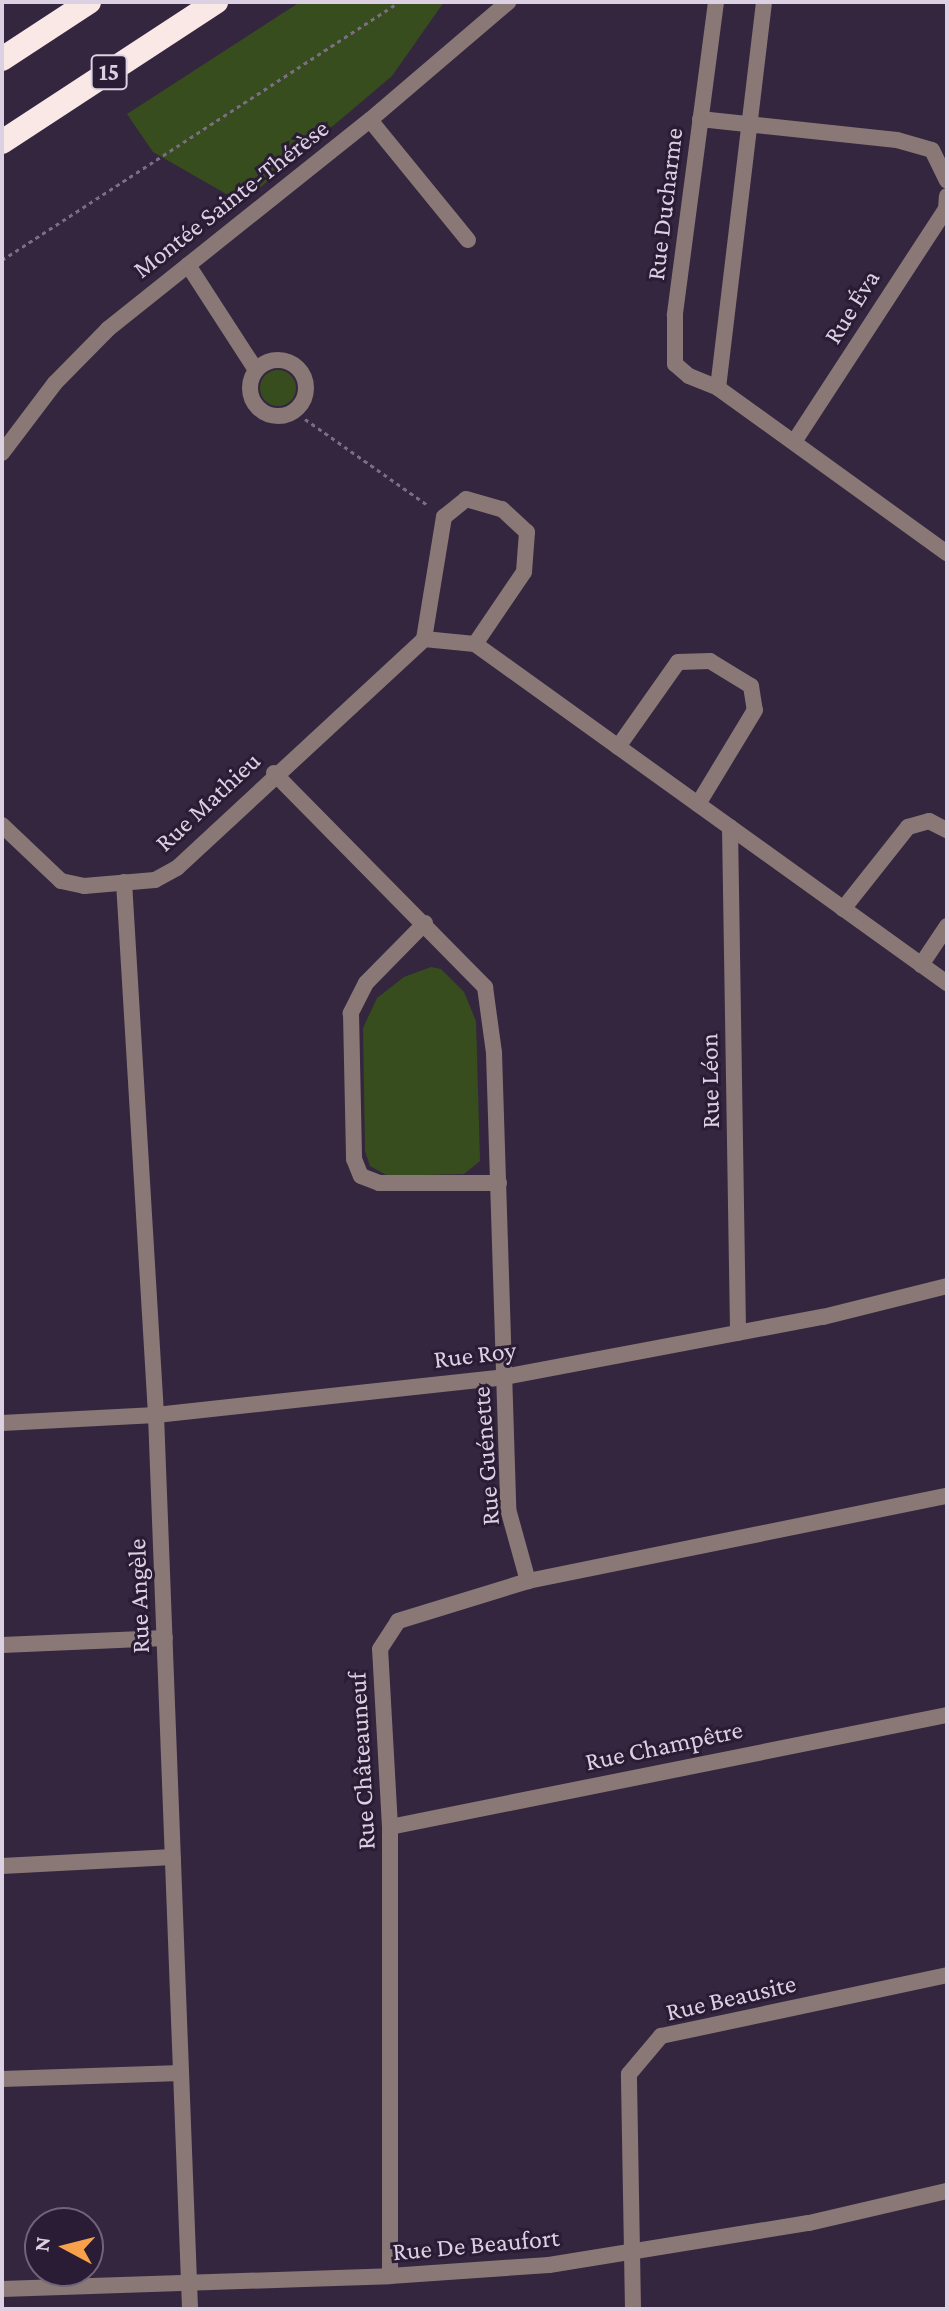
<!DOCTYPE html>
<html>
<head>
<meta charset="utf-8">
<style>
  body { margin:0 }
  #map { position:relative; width:949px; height:2311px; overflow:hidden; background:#35263f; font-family:"Crimson Pro",serif }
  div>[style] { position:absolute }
  .green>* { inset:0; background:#374d1d }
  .round { border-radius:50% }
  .path>* { height:3px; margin-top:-1.5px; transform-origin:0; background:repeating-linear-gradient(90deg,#7b6e83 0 4px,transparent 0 8px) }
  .minor>* { height:16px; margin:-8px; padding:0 8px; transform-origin:8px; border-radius:8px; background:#8a7877 }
  .minor>.ring { margin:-8px; padding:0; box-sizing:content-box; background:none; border:16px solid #8a7877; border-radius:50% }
  .tertiary>* { height:16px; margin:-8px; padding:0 8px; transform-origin:8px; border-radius:8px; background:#8a7877 }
  .motorway>* { height:24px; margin:-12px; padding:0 12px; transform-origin:12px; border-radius:12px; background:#fae8e7 }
  span { translate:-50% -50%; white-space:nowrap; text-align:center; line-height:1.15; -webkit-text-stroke:6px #2b1c35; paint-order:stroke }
  .shield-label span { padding:2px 6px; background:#2b1c35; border:2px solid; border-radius:6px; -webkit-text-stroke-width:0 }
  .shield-label { font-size:24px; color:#dbd1e2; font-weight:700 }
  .street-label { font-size:26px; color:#dbd1e2 }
  .frame { position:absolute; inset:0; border:4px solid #dbd1e2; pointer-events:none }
  .north { position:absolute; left:24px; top:2207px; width:80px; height:80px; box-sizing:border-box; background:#2b1c35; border:2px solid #71647a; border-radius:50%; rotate:277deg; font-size:22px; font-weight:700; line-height:32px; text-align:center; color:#dbd1e2 }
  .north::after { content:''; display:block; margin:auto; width:28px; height:36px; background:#f8a14a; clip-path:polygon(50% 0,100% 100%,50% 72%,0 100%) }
</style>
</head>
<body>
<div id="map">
  <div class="green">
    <div style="clip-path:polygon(300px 2px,444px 2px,392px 76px,242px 203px,153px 152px,127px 114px)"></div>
    <div class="round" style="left:260px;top:370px;width:36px;height:36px"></div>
    <div style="clip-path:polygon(431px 967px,441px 969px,464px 992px,476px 1021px,480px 1161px,464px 1174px,388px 1176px,370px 1166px,365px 1151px,363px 1028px,377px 998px,404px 977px)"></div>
  </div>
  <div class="path">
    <div style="left:2px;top:260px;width:474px;rotate:-33deg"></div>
    <div style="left:305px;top:419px;width:151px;rotate:35.1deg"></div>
  </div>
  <div class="minor">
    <div style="left:716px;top:2px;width:316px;rotate:97.5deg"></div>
    <div style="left:675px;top:315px;width:49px;rotate:90deg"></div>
    <div style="left:675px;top:364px;width:18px;rotate:41deg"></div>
    <div style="left:689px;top:376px;width:31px;rotate:22deg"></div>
    <div style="left:718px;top:388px;width:282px;rotate:35.8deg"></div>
    <div style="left:700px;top:119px;width:198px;rotate:6.1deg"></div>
    <div style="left:897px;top:140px;width:36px;rotate:16deg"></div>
    <div style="left:932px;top:150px;width:34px;rotate:64deg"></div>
    <div style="left:370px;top:120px;width:155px;rotate:50.8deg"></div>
    <div style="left:188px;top:265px;width:125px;rotate:57.1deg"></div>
    <div class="ring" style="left:250px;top:360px;width:40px;height:40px"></div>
    <div style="left:718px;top:388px;width:389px;rotate:-83.2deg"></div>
    <div style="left:794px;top:442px;width:278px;rotate:-56.9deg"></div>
    <div style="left:946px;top:209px;width:13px;rotate:-86deg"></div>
    <div style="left:424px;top:639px;width:124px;rotate:-80.7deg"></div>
    <div style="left:444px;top:517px;width:28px;rotate:-39deg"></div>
    <div style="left:466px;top:499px;width:37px;rotate:16deg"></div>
    <div style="left:502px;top:509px;width:34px;rotate:43deg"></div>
    <div style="left:527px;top:532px;width:40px;rotate:94.3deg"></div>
    <div style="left:524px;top:572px;width:87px;rotate:124.2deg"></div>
    <div style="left:618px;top:747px;width:104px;rotate:-54.8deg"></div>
    <div style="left:678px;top:662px;width:32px;rotate:-2deg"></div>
    <div style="left:710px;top:661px;width:48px;rotate:31.4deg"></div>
    <div style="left:751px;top:686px;width:24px;rotate:81deg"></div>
    <div style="left:755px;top:710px;width:110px;rotate:121.2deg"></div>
    <div style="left:274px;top:773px;width:301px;rotate:45.4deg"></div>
    <div style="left:485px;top:987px;width:67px;rotate:82.2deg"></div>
    <div style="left:494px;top:1053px;width:456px;rotate:88.2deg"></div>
    <div style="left:508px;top:1509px;width:75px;rotate:74.5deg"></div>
    <div style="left:2px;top:825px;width:81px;rotate:43.5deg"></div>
    <div style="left:61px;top:881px;width:24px;rotate:12deg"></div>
    <div style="left:84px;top:886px;width:71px;rotate:-4.8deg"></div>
    <div style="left:155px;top:880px;width:25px;rotate:-29deg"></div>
    <div style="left:177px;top:868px;width:337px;rotate:-42.8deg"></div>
    <div style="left:424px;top:639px;width:51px;rotate:5.6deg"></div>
    <div style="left:475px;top:644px;width:581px;rotate:35.69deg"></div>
    <div style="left:730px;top:827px;width:506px;rotate:89.09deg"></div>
    <div style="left:124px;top:882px;width:534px;rotate:86.56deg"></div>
    <div style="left:156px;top:1415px;width:895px;rotate:87.82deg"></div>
    <div style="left:843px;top:909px;width:105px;rotate:-51.6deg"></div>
    <div style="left:908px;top:827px;width:22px;rotate:-16deg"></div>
    <div style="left:929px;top:821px;width:20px;rotate:27deg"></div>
    <div style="left:425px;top:923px;width:84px;rotate:134.5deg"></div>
    <div style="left:366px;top:983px;width:34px;rotate:117deg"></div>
    <div style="left:351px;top:1013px;width:146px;rotate:88.8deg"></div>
    <div style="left:354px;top:1159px;width:18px;rotate:68deg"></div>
    <div style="left:361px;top:1176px;width:19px;rotate:21deg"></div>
    <div style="left:379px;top:1183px;width:120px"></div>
    <div style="left:921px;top:965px;width:47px;rotate:-56.3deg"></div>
    <div style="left:2px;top:1423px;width:154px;rotate:-3deg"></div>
    <div style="left:156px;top:1415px;width:350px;rotate:-6.2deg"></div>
    <div style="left:504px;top:1377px;width:325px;rotate:-10.7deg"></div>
    <div style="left:823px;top:1317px;width:128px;rotate:-14deg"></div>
    <div style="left:2px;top:1645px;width:163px;rotate:-2.5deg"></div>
    <div style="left:390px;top:1827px;width:568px;rotate:-11.37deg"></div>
    <div style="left:2px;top:1866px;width:171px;rotate:-3deg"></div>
    <div style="left:2px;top:2079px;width:179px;rotate:-1.9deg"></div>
    <div style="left:390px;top:2276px;width:449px;rotate:-90deg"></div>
    <div style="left:390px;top:1827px;width:178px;rotate:-93.2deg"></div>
    <div style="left:380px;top:1649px;width:33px;rotate:-57deg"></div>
    <div style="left:398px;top:1621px;width:136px;rotate:-17.1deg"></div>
    <div style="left:528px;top:1581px;width:428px;rotate:-11.5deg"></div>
    <div style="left:2px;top:2289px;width:388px;rotate:-1.9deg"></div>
    <div style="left:390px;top:2276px;width:159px;rotate:-4deg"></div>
    <div style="left:549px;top:2265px;width:263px;rotate:-9.2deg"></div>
    <div style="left:809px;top:2223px;width:142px;rotate:-13.1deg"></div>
    <div style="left:633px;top:2309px;width:235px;rotate:-91deg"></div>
    <div style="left:629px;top:2074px;width:50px;rotate:-49.9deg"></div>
    <div style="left:661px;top:2036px;width:292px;rotate:-12deg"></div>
  </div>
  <div class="tertiary">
    <div style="left:2px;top:453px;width:88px;rotate:-52.9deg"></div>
    <div style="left:55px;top:383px;width:76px;rotate:-45.5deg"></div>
    <div style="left:108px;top:329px;width:335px;rotate:-38.6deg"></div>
    <div style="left:370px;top:120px;width:182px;rotate:-40.5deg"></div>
  </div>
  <div class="motorway">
    <div style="left:2px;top:59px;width:104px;rotate:-33.2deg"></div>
    <div style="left:2px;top:142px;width:256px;rotate:-33.2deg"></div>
  </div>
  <div class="shield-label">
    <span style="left:109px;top:72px">15</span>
  </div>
  <div class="street-label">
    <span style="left:231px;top:199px;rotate:-38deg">Montée Sainte-Thérèse</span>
    <span style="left:665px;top:204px;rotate:-83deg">Rue Ducharme</span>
    <span style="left:852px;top:307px;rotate:-58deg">Rue Éva</span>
    <span style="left:208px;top:802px;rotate:-43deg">Rue Mathieu</span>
    <span style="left:710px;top:1081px;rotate:-91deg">Rue Léon</span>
    <span style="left:475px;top:1355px;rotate:-7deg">Rue Roy</span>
    <span style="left:486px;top:1456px;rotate:-94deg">Rue Guénette</span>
    <span style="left:139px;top:1596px;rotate:-92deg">Rue Angèle</span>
    <span style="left:664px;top:1746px;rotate:-12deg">Rue Champêtre</span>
    <span style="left:362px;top:1761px;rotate:-93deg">Rue Châteauneuf</span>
    <span style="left:731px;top:1998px;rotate:-13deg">Rue Beausite</span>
    <span style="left:476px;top:2245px;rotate:-5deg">Rue De Beaufort</span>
  </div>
  <div class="frame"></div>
  <div class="north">N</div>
</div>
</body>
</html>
